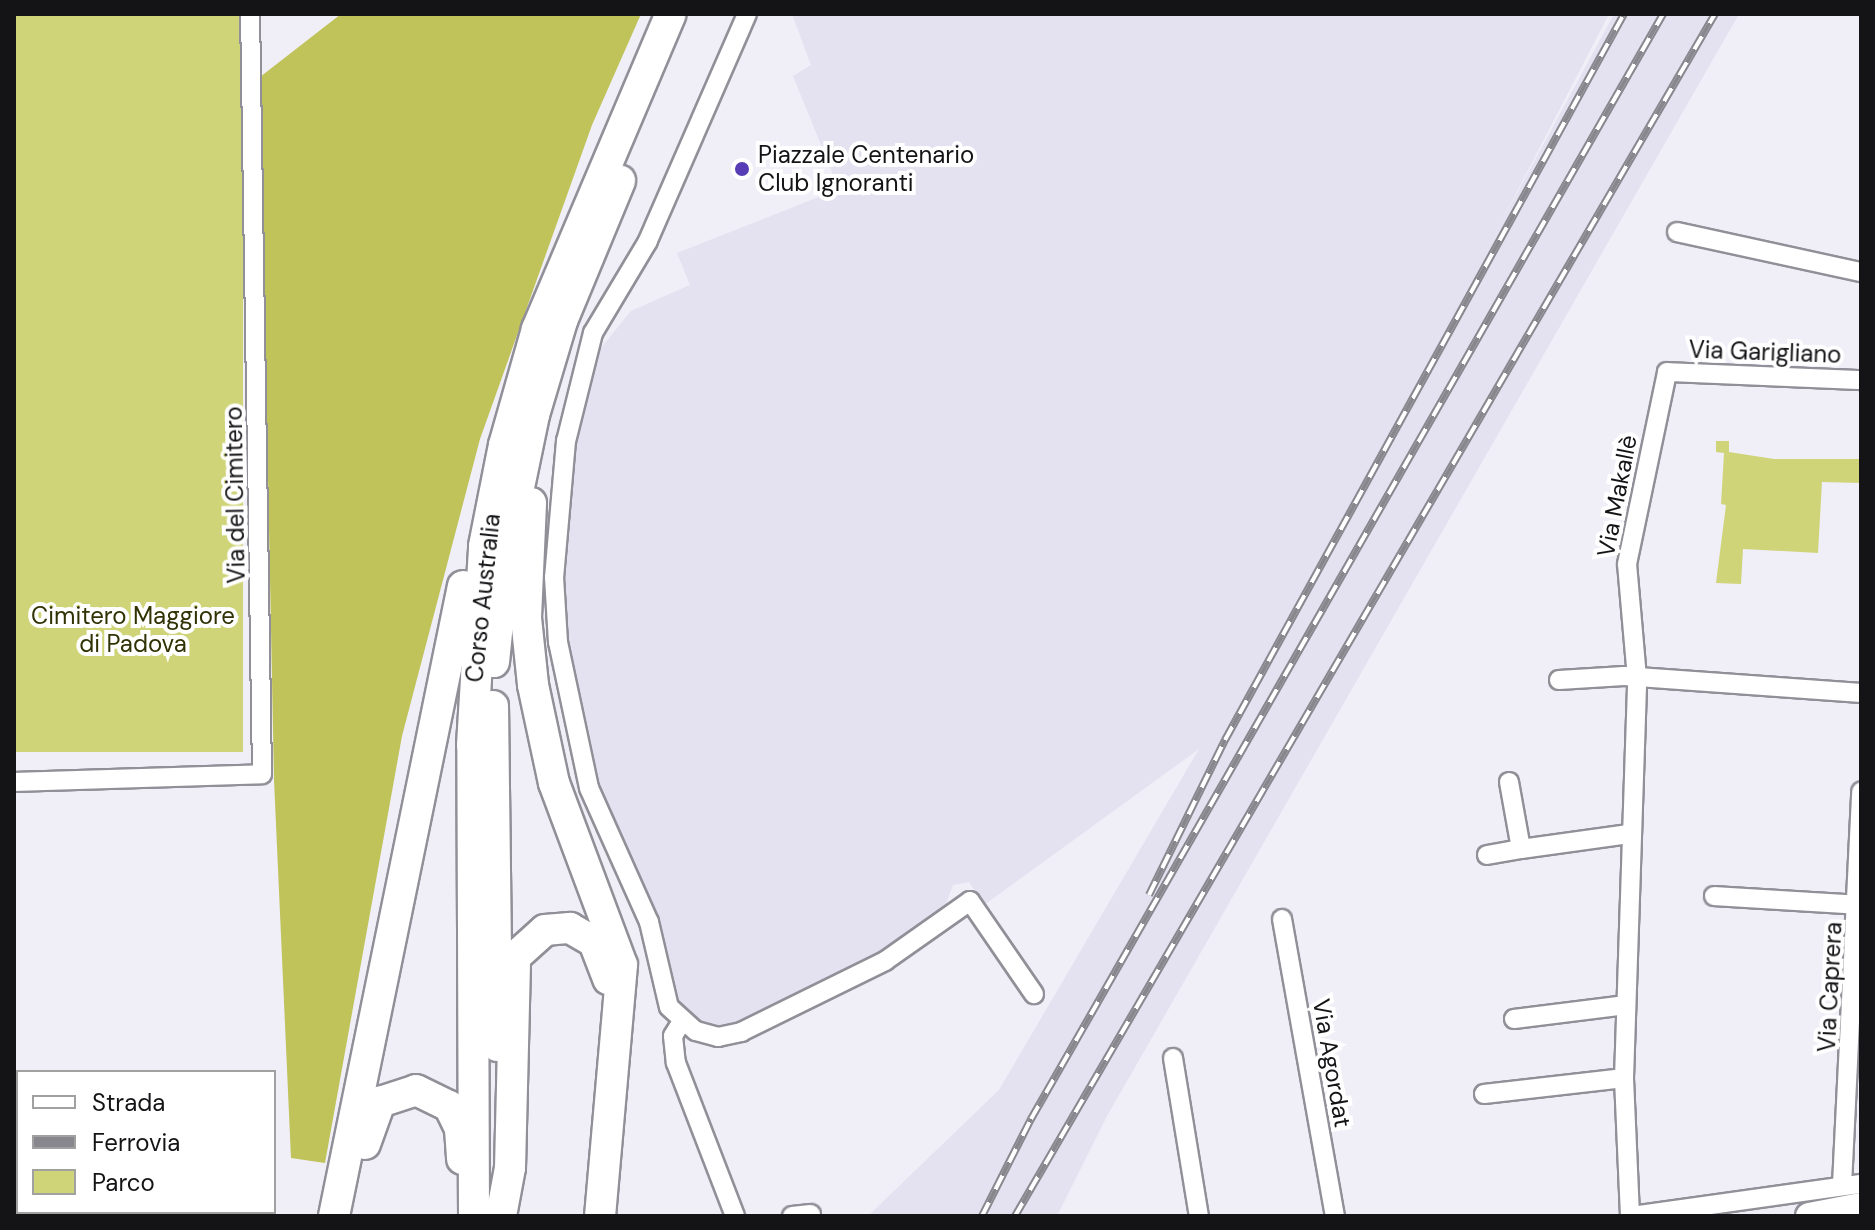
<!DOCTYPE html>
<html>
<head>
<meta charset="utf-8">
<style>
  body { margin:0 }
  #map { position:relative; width:1875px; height:1230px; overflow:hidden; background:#f0eef7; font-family:"DM Sans",sans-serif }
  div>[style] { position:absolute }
  .built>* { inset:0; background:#e4e1f0 }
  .green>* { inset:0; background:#d0d479; transform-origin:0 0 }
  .forest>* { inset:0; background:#bfc359 }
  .roads { filter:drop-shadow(2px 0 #918f97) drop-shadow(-2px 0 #918f97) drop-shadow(0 2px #918f97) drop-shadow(0 -2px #918f97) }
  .minor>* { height:18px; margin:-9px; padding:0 9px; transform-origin:9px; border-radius:9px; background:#fff }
  .secondary>* { height:26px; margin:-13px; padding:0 13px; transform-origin:13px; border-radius:13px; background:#fff }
  .trunk>* { height:30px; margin:-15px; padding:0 15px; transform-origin:15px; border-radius:15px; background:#fff }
  .rail>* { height:8px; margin-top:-4px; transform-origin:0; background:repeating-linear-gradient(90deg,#fff 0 15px,#88878d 0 30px); box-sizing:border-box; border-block:2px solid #88878d }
  .dots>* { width:22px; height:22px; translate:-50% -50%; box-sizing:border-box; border:4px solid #fff; border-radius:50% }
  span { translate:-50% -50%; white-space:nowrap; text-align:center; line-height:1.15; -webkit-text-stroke:8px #fff; paint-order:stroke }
  .poi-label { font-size:24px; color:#141316 }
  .left { translate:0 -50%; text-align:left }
  .street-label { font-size:24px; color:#141316 }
  .park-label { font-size:24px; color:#313204 }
  .frame { position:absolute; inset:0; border:16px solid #141316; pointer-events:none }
  .legend { position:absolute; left:16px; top:1070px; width:260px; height:144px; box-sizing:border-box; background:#fff; border:2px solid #a1a1a2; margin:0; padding:10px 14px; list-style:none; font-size:24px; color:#141316 }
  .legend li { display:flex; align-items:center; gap:16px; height:40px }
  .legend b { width:40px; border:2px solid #a1a1a2 }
</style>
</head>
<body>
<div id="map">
  <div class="built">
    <div style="clip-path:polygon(792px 14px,1609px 14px,1496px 232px,1614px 14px,1739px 14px,1107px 1116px,1057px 1216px,868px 1216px,999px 1090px,1199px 749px,984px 905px,969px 882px,953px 885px,944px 909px,894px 945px,745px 1021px,713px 1027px,681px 1012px,670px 994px,607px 821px,561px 658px,561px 497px,592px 359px,631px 311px,690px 285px,677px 253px,839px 189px,793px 76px,811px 65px)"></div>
  </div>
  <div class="green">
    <div style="left:14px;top:14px;width:229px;height:738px"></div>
    <div style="clip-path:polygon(1716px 441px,1729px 441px,1729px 452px,1774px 459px,1861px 459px,1861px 483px,1822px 482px,1818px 553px,1743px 549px,1741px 584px,1716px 583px,1726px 505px,1721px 504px,1724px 453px,1716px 452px)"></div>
  </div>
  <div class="forest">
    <div style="clip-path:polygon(341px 14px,641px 14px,592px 125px,480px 439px,402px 736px,325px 1163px,291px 1158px,274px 780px,260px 77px)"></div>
  </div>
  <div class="roads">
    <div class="minor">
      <div style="left:747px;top:14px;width:248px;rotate:113.6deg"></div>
      <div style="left:648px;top:241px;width:107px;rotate:120.9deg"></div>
      <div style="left:593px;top:333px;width:111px;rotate:104deg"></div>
      <div style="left:566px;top:441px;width:137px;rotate:95deg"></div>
      <div style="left:554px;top:577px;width:65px;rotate:86.5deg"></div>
      <div style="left:558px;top:642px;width:149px;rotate:78deg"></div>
      <div style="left:589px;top:788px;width:147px;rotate:65.9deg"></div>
      <div style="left:649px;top:922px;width:87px;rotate:76.8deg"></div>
      <div style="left:669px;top:1007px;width:36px;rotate:42deg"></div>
      <div style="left:696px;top:1031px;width:23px;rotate:15deg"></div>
      <div style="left:718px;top:1037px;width:24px;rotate:-12deg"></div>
      <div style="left:741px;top:1032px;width:161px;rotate:-26.2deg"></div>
      <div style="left:885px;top:961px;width:104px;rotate:-35.2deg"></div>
      <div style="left:970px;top:901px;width:113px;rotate:55.5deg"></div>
      <div style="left:1677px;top:232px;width:188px;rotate:12.3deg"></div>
      <div style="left:1559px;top:680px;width:65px;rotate:-3.5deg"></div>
      <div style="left:1624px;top:676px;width:238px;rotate:4.1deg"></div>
      <div style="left:14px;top:782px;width:248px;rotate:-1.8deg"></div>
      <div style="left:262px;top:774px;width:760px;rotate:-90.9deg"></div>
      <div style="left:1509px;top:782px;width:68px;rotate:79.8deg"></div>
      <div style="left:1521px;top:849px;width:109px;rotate:-7.9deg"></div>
      <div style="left:1487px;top:855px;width:35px;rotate:-10deg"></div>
      <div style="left:1714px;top:896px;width:147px;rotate:3.5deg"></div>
      <div style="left:1282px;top:919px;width:302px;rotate:79.9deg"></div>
      <div style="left:1514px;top:1019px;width:113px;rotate:-7.1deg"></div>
      <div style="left:681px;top:1023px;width:15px;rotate:122deg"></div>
      <div style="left:673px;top:1036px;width:27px;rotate:84deg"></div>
      <div style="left:676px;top:1063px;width:164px;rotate:68.9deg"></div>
      <div style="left:1173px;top:1058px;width:160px;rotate:80.7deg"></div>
      <div style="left:1484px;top:1094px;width:141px;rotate:-6.5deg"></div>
      <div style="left:1842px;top:1185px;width:394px;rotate:-87.2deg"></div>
      <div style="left:792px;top:1216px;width:19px;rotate:-6deg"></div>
      <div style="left:1630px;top:1216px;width:138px;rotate:-92.5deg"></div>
      <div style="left:1624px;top:1078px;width:400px;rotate:-88.1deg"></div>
      <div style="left:1637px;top:678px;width:114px;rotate:-95deg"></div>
      <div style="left:1627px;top:564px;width:196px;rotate:-78.2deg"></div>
      <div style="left:1667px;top:372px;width:194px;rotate:2.4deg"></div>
      <div style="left:1632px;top:1216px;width:231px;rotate:-8deg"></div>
    </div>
    <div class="secondary">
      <div style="left:1809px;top:1216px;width:53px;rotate:-10.9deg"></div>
    </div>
    <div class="trunk">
      <div style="left:531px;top:503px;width:115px;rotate:92.5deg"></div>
      <div style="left:526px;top:618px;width:67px;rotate:84deg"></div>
      <div style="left:533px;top:685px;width:100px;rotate:77.9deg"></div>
      <div style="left:554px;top:783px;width:194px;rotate:69.5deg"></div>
      <div style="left:622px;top:965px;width:252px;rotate:95deg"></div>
      <div style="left:494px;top:662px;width:108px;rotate:-84.1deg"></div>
      <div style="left:505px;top:555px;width:143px;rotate:-78.3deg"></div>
      <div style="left:534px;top:415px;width:98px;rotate:-73.4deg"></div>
      <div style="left:562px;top:321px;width:152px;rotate:-67.5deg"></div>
      <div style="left:493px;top:706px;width:340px;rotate:89.3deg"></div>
      <div style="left:365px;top:1144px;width:45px;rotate:-70.3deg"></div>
      <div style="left:380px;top:1102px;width:38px;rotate:-18deg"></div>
      <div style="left:416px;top:1090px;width:37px;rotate:26deg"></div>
      <div style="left:449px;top:1106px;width:25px;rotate:64deg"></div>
      <div style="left:460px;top:1129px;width:30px;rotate:86deg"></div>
      <div style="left:334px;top:1216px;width:643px;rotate:-78.43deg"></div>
      <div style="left:474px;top:1216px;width:471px;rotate:-90.2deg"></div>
      <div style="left:472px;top:745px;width:199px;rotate:-86.5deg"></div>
      <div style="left:484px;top:546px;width:103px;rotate:-78.8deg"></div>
      <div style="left:504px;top:445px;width:121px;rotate:-74.1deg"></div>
      <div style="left:537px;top:329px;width:342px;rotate:-67deg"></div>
      <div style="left:501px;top:1216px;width:49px;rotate:-79.4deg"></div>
      <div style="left:510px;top:1168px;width:211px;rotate:-88.6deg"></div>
      <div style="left:515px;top:957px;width:40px;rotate:-42deg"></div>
      <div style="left:545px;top:930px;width:25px;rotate:-5deg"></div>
      <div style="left:570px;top:928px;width:28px;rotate:30deg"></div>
      <div style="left:594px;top:942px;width:40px;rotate:69deg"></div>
    </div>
  </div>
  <div class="rail">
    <div style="left:1149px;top:895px;width:173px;rotate:-63.9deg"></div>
    <div style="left:1225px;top:740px;width:828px;rotate:-61.21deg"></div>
    <div style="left:982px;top:1216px;width:109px;rotate:-63.2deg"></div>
    <div style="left:1031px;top:1119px;width:1273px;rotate:-60.23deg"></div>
    <div style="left:1015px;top:1216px;width:1391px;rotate:-59.79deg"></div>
  </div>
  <div class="dots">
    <div style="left:742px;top:169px;background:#573db5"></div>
  </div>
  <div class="poi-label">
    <span class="left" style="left:758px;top:169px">Piazzale Centenario<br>Club Ignoranti</span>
  </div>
  <div class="street-label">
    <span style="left:1765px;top:352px;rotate:2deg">Via Garigliano</span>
    <span style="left:235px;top:495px;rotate:-91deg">Via del Cimitero</span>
    <span style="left:1617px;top:496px;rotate:-79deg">Via Makallè</span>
    <span style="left:483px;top:598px;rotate:-84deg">Corso Australia</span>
    <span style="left:1830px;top:987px;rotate:-87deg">Via Caprera</span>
    <span style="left:1332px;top:1063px;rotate:80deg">Via Agordat</span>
  </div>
  <div class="park-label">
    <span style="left:133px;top:630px">Cimitero Maggiore<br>di Padova</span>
  </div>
  <div class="frame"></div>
  <ul class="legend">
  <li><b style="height:10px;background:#fff"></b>Strada</li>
  <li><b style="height:10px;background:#88878d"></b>Ferrovia</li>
  <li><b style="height:22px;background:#d0d479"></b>Parco</li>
  </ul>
</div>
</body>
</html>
